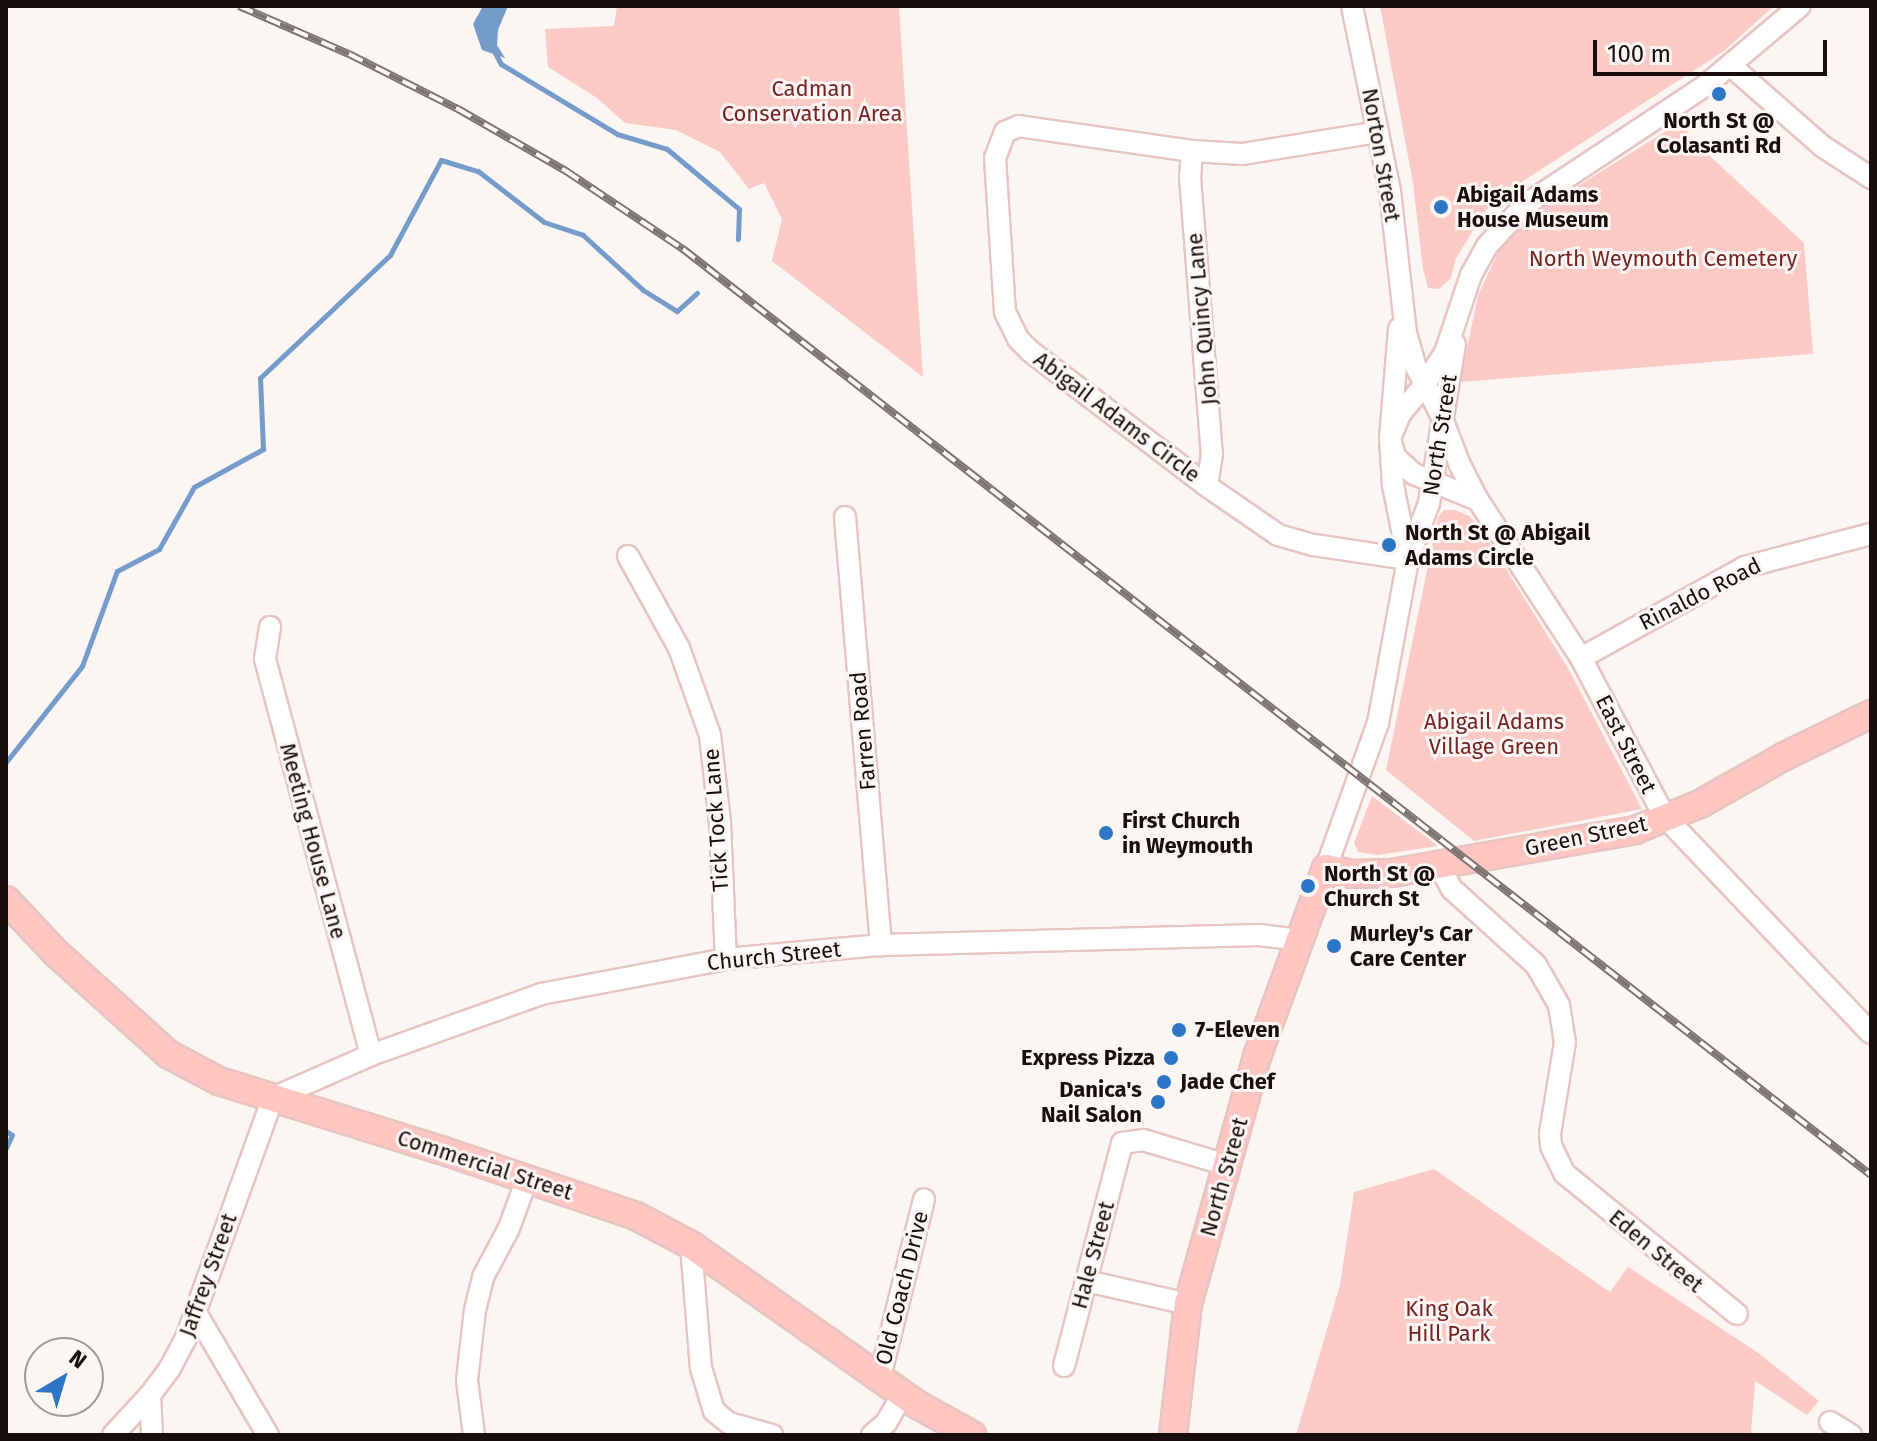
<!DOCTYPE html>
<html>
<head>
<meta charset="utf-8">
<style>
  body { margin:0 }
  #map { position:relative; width:1877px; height:1441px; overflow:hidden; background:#fbf5f4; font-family:"Fira Sans",sans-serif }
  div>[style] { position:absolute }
  .green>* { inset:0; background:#fbcac4 }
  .water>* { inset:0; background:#749bca }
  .stream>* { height:5px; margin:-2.5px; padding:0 2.5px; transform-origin:2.5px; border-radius:2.5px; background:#749bca }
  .roads { filter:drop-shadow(2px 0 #e6c5c1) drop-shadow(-2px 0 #e6c5c1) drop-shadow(0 2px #e6c5c1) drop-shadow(0 -2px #e6c5c1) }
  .minor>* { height:20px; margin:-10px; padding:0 10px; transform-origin:10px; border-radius:10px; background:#fff }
  .major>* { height:26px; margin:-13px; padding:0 13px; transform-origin:13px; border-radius:13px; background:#fec5c1 }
  .rail>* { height:8px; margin-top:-4px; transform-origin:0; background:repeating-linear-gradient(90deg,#fbf5f4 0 15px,#7c7372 0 30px); box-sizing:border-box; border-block:2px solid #7c7372 }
  .dots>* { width:22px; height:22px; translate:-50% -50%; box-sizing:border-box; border:4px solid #fbf5f4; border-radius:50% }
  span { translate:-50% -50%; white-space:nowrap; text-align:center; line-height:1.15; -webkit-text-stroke:6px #fbf5f4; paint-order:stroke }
  .park-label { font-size:22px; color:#742422 }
  .poi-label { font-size:22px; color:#190e0d; font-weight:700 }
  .left { translate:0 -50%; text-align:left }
  .right { translate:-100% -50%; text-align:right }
  .street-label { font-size:22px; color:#190e0d }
  .frame { position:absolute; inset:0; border:8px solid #190e0d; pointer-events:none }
  .north { position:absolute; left:24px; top:1337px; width:80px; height:80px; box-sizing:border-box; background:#fbf5f4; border:2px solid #a19998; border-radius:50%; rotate:38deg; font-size:22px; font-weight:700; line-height:32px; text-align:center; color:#190e0d }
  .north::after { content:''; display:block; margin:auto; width:28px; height:36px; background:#2d76c6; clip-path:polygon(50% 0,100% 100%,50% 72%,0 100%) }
  .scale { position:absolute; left:1593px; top:40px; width:234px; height:36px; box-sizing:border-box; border:4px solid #190e0d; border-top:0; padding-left:10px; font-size:24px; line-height:28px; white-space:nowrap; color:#190e0d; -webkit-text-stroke:6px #fbf5f4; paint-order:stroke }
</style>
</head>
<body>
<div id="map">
  <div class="green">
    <div style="clip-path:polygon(617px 6px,899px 6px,923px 377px,772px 261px,782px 219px,764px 183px,749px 189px,720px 152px,676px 130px,625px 123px,597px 98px,548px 67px,545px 29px,614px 26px)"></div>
    <div style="clip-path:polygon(1380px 6px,1774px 6px,1724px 51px,1511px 189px,1486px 210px,1456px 258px,1451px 278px,1439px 289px,1428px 288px,1423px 269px,1413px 183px)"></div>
    <div style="clip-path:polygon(1690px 116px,1687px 135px,1804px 243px,1813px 354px,1460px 382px,1478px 295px,1498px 253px,1515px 229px,1538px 211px)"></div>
    <div style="clip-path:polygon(1444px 510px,1455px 510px,1469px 516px,1481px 529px,1568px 668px,1642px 809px,1474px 841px,1386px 770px,1438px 517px)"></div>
    <div style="clip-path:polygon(1372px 796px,1438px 846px,1378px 855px,1358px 852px,1354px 843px)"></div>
    <div style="clip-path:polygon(1434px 1169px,1610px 1292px,1628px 1267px,1757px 1352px,1819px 1401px,1807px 1415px,1755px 1381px,1751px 1435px,1296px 1435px,1340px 1285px,1354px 1192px)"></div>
  </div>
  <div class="water">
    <div style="clip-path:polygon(483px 6px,508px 6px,498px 30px,497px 45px,505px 58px,482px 50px,473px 24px)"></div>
  </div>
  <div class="stream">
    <div style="left:494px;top:51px;width:15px;rotate:62deg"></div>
    <div style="left:501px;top:64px;width:135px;rotate:31.1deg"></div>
    <div style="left:617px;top:134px;width:52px;rotate:16.7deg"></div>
    <div style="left:667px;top:149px;width:94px;rotate:39.8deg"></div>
    <div style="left:739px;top:209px;width:30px;rotate:92deg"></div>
    <div style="left:6px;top:762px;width:122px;rotate:-51.6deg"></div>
    <div style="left:82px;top:666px;width:101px;rotate:-69.8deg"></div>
    <div style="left:117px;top:571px;width:47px;rotate:-27.6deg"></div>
    <div style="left:159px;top:549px;width:71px;rotate:-60.6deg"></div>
    <div style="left:194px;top:487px;width:79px;rotate:-28.8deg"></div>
    <div style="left:263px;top:449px;width:71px;rotate:-92.4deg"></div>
    <div style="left:260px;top:378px;width:179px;rotate:-43.4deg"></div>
    <div style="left:390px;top:255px;width:108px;rotate:-61.8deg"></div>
    <div style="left:441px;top:160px;width:39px;rotate:17deg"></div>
    <div style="left:478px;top:171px;width:83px;rotate:37.7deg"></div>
    <div style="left:544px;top:222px;width:41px;rotate:18.4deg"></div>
    <div style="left:583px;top:235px;width:81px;rotate:42.5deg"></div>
    <div style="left:643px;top:290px;width:40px;rotate:32deg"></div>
    <div style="left:677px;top:311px;width:27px;rotate:-42deg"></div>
    <div style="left:6px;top:1131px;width:7px;rotate:34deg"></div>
    <div style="left:12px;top:1135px;width:14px;rotate:115deg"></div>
  </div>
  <div class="roads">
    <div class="minor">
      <div style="left:1352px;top:6px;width:189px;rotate:78.4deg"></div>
      <div style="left:1390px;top:191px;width:143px;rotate:83.6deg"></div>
      <div style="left:1406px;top:333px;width:35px;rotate:74deg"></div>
      <div style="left:1416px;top:367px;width:52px;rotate:62.4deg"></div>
      <div style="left:1440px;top:413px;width:56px;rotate:69deg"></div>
      <div style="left:1460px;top:465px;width:39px;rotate:63deg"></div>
      <div style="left:1478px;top:500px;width:189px;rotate:56.9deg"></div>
      <div style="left:1581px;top:658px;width:180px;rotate:62.2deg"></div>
      <div style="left:1665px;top:817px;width:298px;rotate:46.4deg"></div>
      <div style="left:1731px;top:66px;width:121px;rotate:41.3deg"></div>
      <div style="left:1822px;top:146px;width:59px;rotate:33.1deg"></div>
      <div style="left:1378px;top:132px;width:138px;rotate:170.8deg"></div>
      <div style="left:1242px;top:154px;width:50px;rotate:-176.6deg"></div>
      <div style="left:1192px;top:151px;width:175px;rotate:-171.8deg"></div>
      <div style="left:1019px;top:126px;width:15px;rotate:157deg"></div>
      <div style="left:1005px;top:132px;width:28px;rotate:111deg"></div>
      <div style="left:995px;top:158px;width:154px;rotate:86.3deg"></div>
      <div style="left:1005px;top:312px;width:30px;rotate:64deg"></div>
      <div style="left:1018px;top:339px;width:17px;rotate:45deg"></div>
      <div style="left:1030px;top:351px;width:223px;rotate:37.3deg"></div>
      <div style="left:1207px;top:486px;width:86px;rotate:34.6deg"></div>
      <div style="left:1278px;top:535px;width:37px;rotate:16deg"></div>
      <div style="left:1314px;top:545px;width:95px;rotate:8.5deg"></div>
      <div style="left:1192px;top:151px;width:26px;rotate:94deg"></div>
      <div style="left:1190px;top:177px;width:278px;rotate:85.5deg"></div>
      <div style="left:1212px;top:454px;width:32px;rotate:99deg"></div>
      <div style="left:1399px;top:329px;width:109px;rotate:94.7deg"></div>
      <div style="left:1390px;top:438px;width:20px;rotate:75deg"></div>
      <div style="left:1395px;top:457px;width:25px;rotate:42deg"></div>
      <div style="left:1414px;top:474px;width:69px;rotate:22.1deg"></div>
      <div style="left:845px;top:517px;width:430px;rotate:85.2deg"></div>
      <div style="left:628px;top:556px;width:105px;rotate:61deg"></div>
      <div style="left:679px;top:648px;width:92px;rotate:70.4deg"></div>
      <div style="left:710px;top:735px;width:89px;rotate:83.5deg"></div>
      <div style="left:720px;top:823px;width:136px;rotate:87.5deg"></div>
      <div style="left:1408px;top:559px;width:76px;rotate:-101.5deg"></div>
      <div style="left:1393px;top:485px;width:47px;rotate:-93.7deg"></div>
      <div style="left:1390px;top:438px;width:26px;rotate:-67deg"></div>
      <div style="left:1400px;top:414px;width:38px;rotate:-50deg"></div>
      <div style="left:1424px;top:385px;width:38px;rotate:-57deg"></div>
      <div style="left:1445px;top:353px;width:82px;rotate:-71.6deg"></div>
      <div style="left:1471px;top:275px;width:33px;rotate:-61deg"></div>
      <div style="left:1487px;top:246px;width:56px;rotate:-47.2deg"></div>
      <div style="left:1525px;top:205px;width:216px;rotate:-33.5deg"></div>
      <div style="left:1705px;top:86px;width:124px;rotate:-40.1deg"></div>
      <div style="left:270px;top:627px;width:32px;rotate:99deg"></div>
      <div style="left:265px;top:659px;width:410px;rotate:75deg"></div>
      <div style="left:1581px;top:658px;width:188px;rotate:-29deg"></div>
      <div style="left:1745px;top:567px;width:130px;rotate:-14.7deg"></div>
      <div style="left:1439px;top:865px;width:27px;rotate:62deg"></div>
      <div style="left:1452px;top:889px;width:113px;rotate:42.1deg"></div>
      <div style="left:1536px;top:965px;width:46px;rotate:60.1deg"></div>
      <div style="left:1559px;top:1005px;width:37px;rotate:81deg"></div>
      <div style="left:1565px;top:1042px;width:93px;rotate:99.3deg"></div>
      <div style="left:1550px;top:1134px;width:12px;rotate:85deg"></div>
      <div style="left:1551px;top:1146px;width:30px;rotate:64deg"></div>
      <div style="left:1564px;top:1173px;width:223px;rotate:39.2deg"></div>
      <div style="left:1326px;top:868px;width:154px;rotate:-70.3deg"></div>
      <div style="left:1378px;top:723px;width:167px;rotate:-79.6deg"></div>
      <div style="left:1408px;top:559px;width:60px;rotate:-69.4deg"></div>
      <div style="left:1429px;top:503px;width:161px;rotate:-80.7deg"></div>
      <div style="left:691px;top:1245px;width:123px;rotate:85.4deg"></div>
      <div style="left:701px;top:1368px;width:45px;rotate:73.2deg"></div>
      <div style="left:714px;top:1411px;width:19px;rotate:39deg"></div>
      <div style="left:729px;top:1423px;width:45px;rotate:15.6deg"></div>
      <div style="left:1086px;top:1281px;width:105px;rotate:12.7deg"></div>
      <div style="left:196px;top:1313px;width:142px;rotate:59.5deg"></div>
      <div style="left:1064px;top:1366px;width:230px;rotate:-75.4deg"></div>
      <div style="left:1122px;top:1143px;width:21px;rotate:-8deg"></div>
      <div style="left:1143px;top:1140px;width:88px;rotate:16.6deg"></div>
      <div style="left:880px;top:1377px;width:183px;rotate:-76.1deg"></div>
      <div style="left:150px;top:1395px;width:40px;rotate:87.1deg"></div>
      <div style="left:1830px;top:1422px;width:25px;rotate:32deg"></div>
      <div style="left:113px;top:1435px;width:54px;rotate:-47.2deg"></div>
      <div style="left:150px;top:1395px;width:34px;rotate:-53deg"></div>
      <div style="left:170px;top:1368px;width:34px;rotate:-62deg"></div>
      <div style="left:186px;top:1338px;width:255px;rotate:-70.1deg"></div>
      <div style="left:273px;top:1098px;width:107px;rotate:-23.7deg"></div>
      <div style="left:371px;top:1055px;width:181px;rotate:-19.7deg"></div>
      <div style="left:541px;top:994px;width:188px;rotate:-10.7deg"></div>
      <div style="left:726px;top:959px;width:156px;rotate:-5.2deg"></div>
      <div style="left:881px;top:945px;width:378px;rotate:-1.5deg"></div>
      <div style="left:1259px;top:935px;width:38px;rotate:7deg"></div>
      <div style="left:474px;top:1435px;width:55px;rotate:-97.3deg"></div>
      <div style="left:467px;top:1380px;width:70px;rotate:-83.5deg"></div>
      <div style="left:475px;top:1310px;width:34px;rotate:-76deg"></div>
      <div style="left:483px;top:1277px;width:55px;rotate:-62deg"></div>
      <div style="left:509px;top:1228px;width:52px;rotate:-69.8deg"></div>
      <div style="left:872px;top:1435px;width:18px;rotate:-41deg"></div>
      <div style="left:886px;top:1423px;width:34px;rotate:-60deg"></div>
    </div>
    <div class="major">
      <div style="left:6px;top:900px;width:73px;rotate:46.7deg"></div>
      <div style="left:56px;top:953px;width:151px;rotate:42deg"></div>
      <div style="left:168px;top:1054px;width:58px;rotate:27.9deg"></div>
      <div style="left:219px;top:1081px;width:232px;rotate:17.3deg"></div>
      <div style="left:441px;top:1150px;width:206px;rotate:18.7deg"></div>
      <div style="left:636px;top:1216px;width:62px;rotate:27.8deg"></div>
      <div style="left:691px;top:1245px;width:278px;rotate:35.2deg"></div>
      <div style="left:918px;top:1405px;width:62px;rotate:29.1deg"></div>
      <div style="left:1173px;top:1435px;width:132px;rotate:-83.5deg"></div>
      <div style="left:1188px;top:1304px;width:260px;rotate:-74.4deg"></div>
      <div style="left:1258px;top:1054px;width:198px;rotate:-69.9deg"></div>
      <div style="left:1326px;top:868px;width:27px;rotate:13deg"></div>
      <div style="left:1352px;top:874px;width:40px;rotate:-1.4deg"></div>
      <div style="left:1392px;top:873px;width:247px;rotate:-10deg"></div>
      <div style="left:1635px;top:830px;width:70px;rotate:-21.8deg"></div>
      <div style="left:1700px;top:804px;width:98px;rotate:-29.5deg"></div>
      <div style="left:1785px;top:756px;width:96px;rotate:-26deg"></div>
    </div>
  </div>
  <div class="rail">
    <div style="left:239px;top:6px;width:120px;rotate:23.6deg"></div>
    <div style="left:349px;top:54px;width:122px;rotate:26.8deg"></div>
    <div style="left:458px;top:109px;width:125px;rotate:29.9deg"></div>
    <div style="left:566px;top:171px;width:141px;rotate:33.7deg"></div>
    <div style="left:683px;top:249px;width:1506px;rotate:37.94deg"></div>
  </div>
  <div class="dots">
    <div style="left:1719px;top:94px;background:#2d76c6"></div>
    <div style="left:1441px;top:207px;background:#2d76c6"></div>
    <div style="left:1389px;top:545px;background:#2d76c6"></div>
    <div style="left:1106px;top:833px;background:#2d76c6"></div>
    <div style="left:1308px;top:886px;background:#2d76c6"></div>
    <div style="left:1334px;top:946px;background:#2d76c6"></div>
    <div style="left:1179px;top:1030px;background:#2d76c6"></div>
    <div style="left:1171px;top:1058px;background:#2d76c6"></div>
    <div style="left:1164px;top:1082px;background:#2d76c6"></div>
    <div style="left:1158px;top:1102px;background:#2d76c6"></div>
  </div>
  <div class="park-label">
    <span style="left:812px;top:101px">Cadman<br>Conservation Area</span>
    <span style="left:1663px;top:259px">North Weymouth Cemetery</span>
    <span style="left:1494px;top:734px">Abigail Adams<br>Village Green</span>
    <span style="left:1449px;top:1321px">King Oak<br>Hill Park</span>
  </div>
  <div class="poi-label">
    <span style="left:1719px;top:133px">North St @<br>Colasanti Rd</span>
    <span class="left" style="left:1457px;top:207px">Abigail Adams<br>House Museum</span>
    <span class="left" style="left:1405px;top:545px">North St @ Abigail<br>Adams Circle</span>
    <span class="left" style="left:1122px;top:833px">First Church<br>in Weymouth</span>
    <span class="left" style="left:1324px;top:886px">North St @<br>Church St</span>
    <span class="left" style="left:1350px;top:946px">Murley's Car<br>Care Center</span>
    <span class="left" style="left:1195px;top:1030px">7-Eleven</span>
    <span class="right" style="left:1155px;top:1058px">Express Pizza</span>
    <span class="left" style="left:1180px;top:1082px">Jade Chef</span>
    <span class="right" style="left:1142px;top:1102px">Danica's<br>Nail Salon</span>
  </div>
  <div class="street-label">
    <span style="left:1381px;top:155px;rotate:80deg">Norton Street</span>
    <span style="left:1202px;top:319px;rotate:-95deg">John Quincy Lane</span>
    <span style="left:1117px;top:417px;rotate:37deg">Abigail Adams Circle</span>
    <span style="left:1440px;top:435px;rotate:-81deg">North Street</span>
    <span style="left:1700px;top:594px;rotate:-27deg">Rinaldo Road</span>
    <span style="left:863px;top:731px;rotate:-95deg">Farren Road</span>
    <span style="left:1626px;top:744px;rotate:63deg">East Street</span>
    <span style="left:716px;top:820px;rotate:-94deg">Tick Tock Lane</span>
    <span style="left:1586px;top:836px;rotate:-12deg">Green Street</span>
    <span style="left:313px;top:841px;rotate:75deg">Meeting House Lane</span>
    <span style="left:774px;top:956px;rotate:-6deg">Church Street</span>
    <span style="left:485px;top:1165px;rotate:18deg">Commercial Street</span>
    <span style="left:1224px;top:1177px;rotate:-74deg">North Street</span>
    <span style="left:1656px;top:1251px;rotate:40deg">Eden Street</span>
    <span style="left:1093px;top:1255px;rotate:-75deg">Hale Street</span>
    <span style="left:208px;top:1275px;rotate:-70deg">Jaffrey Street</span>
    <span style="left:902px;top:1288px;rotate:-76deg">Old Coach Drive</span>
  </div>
  <div class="frame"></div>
  <div class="north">N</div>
  <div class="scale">100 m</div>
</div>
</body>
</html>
